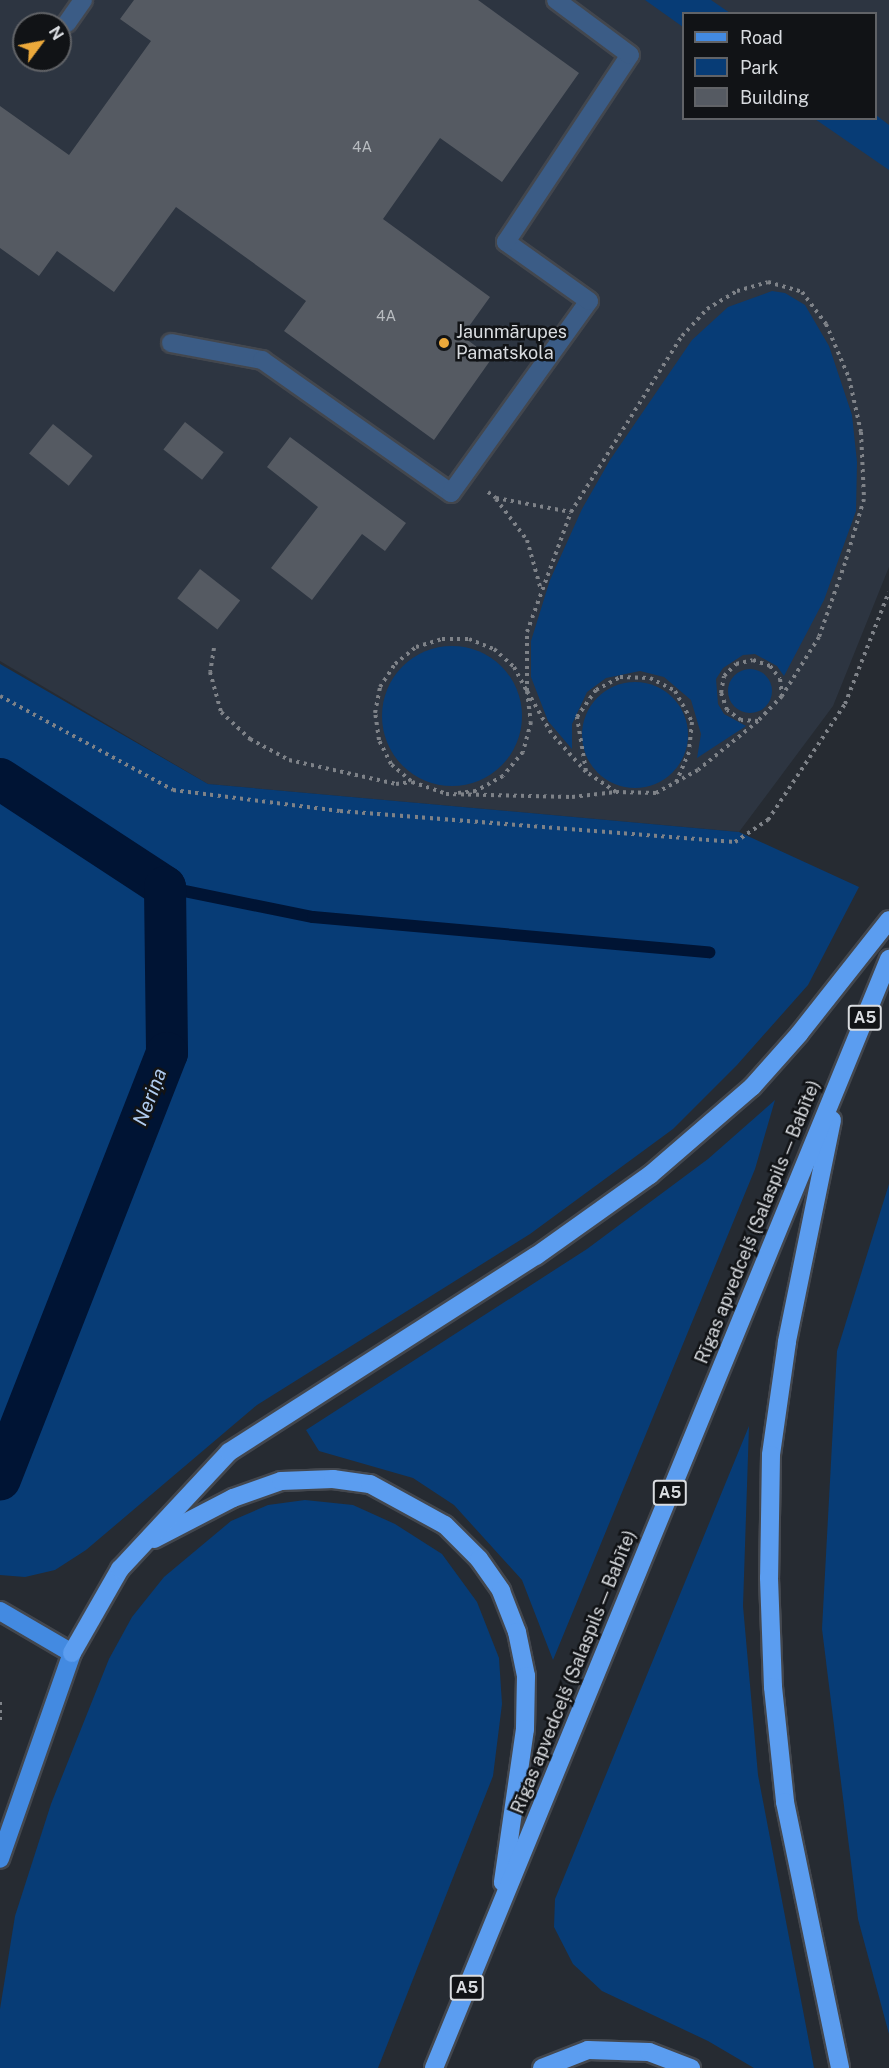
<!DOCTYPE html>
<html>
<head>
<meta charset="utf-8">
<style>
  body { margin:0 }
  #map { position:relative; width:889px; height:2068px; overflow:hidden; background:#262b32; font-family:"Public Sans",sans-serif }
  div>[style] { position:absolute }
  .built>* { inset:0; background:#2d3541 }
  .green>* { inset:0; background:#073c76 }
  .round { border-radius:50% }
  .stream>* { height:12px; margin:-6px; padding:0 6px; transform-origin:6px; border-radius:6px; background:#001434 }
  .canal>* { height:42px; margin:-21px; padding:0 21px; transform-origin:21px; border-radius:21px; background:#001434 }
  .building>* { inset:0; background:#555a62; transform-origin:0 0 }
  .path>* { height:4px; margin-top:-2px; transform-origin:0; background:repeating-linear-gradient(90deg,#7e8288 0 3px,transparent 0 7.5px) }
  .roads { filter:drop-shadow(2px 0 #43474e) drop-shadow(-2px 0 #43474e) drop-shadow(0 2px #43474e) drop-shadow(0 -2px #43474e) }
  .minor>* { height:18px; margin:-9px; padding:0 9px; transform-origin:9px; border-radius:9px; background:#3b5c86 }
  .major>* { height:18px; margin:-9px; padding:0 9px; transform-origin:9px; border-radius:9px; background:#438ae1 }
  .highway>* { height:18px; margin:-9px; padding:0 9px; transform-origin:9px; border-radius:9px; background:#5b9df0 }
  .dots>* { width:16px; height:16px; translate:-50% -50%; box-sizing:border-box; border:3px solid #111316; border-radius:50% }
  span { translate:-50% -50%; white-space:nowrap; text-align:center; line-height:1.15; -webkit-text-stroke:5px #111316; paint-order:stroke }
  .number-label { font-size:15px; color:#b8bcc0 }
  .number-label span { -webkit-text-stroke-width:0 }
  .shield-label span { padding:2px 4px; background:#111316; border:2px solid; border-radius:4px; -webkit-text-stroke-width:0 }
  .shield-label { font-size:16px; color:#d9dce0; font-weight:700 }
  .poi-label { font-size:18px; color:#d9dce0 }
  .left { translate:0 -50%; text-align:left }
  .street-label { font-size:18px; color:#d9dce0 }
  .water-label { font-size:20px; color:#b0ccf0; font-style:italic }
  .legend { position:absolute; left:682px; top:12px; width:195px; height:108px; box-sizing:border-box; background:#111316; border:2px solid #616367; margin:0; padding:8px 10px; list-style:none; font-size:18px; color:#d9dce0 }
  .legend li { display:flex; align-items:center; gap:12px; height:30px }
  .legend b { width:30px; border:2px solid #616367 }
  .north { position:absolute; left:12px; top:12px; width:60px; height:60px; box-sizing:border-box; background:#111316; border:2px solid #616367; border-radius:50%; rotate:58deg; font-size:16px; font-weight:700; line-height:24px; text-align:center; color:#d9dce0 }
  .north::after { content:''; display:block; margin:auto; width:21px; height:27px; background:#eca93b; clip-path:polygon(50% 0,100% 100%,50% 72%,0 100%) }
</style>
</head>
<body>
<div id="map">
  <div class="built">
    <div style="clip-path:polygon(evenodd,0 0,889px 0,889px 567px,833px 706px,739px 832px,208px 784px,0 661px,0 0,684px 14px,876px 14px,876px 118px,684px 118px,684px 14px,0 0,24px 24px,60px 24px,60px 60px,24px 60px,24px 24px)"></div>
  </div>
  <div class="green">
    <div style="clip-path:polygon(645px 0,711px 0,730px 13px,684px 14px,683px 27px)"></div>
    <div style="clip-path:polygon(876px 115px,889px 125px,889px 170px,815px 119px,876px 118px)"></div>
    <div style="clip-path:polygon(772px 291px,785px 293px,805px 305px,829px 346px,852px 415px,857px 462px,856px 511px,824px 600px,784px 676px,777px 666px,755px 654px,743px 655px,723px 668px,716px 679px,718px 704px,724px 714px,746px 726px,697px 758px,701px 734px,691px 700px,664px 677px,640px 671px,606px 678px,587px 692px,572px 724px,572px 749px,548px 721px,531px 677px,531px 641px,550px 580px,582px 509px,610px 460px,692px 340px,728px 307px)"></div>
    <div class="round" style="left:382px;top:646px;width:140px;height:140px"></div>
    <div style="clip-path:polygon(0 664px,208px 784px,739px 832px,859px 887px,808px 985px,737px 1065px,673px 1129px,530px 1234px,257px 1405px,86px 1550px,55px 1570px,25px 1577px,0 1575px)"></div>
    <div class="round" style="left:728px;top:669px;width:44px;height:44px"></div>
    <div class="round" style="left:582px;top:682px;width:106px;height:106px"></div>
    <div style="clip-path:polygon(775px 1100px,755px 1169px,553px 1660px,522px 1580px,454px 1505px,413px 1478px,319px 1451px,306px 1430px,587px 1249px,708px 1159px)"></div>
    <div style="clip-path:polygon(889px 1184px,889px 2034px,858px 1919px,822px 1629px,837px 1351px)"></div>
    <div style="clip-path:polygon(749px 1426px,743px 1606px,758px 1775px,814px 2068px,754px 2068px,708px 2041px,602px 1991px,573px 1964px,554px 1927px,555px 1899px)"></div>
    <div style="clip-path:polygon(305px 1500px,353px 1505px,395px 1524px,442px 1554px,477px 1602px,499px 1658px,502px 1704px,493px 1776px,378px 2068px,0 2068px,0 2009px,15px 1916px,51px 1804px,109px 1659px,132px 1617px,164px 1577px,231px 1521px,268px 1505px)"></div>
  </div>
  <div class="stream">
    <div style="left:165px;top:887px;width:151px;rotate:11.5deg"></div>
    <div style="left:313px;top:917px;width:398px;rotate:5.1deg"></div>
  </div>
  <div class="canal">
    <div style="left:0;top:779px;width:197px;rotate:33.2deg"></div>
    <div style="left:165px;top:887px;width:166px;rotate:89.3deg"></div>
    <div style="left:167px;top:1053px;width:458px;rotate:111.4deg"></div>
  </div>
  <div class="building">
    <div style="clip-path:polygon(134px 0,478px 0,579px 73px,502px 182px,440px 138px,383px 219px,490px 297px,462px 336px,492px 358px,434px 440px,284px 331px,306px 301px,176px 207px,114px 292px,57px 251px,39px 276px,0 248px,0 106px,69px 155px,151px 41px,120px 19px)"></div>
    <div style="left:185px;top:422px;width:49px;height:35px;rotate:38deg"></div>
    <div style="left:53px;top:424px;width:51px;height:38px;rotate:39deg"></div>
    <div style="clip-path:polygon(290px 437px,406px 523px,385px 551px,362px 534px,312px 600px,271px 568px,318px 507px,267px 467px)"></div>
    <div style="left:200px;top:569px;width:51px;height:37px;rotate:38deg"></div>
  </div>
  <div class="path">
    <div style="left:768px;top:282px;width:35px;rotate:16deg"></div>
    <div style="left:802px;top:292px;width:40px;rotate:53deg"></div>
    <div style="left:826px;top:324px;width:59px;rotate:66.9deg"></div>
    <div style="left:849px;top:378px;width:55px;rotate:77.5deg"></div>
    <div style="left:861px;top:432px;width:67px;rotate:87.4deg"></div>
    <div style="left:864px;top:499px;width:67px;rotate:106.5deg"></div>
    <div style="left:845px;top:563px;width:78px;rotate:109.4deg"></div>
    <div style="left:819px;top:637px;width:70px;rotate:122.1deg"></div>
    <div style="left:782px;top:696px;width:35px;rotate:134deg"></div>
    <div style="left:758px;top:721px;width:77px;rotate:140.8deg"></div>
    <div style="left:698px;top:770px;width:48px;rotate:151.3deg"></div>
    <div style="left:656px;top:793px;width:40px;rotate:-178.6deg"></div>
    <div style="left:616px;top:792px;width:36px;rotate:-146deg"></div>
    <div style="left:586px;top:772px;width:52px;rotate:-131.9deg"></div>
    <div style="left:551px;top:733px;width:48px;rotate:-119.7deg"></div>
    <div style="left:527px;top:691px;width:59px;rotate:-90deg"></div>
    <div style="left:527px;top:632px;width:128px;rotate:-69.9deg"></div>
    <div style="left:571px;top:512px;width:208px;rotate:-57.8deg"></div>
    <div style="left:682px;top:336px;width:37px;rotate:-47deg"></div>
    <div style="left:707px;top:309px;width:35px;rotate:-31deg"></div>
    <div style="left:737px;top:291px;width:32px;rotate:-16deg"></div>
    <div style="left:488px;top:492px;width:10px;rotate:37deg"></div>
    <div style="left:496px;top:498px;width:76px;rotate:10.6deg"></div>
    <div style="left:496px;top:499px;width:51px;rotate:52.9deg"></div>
    <div style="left:527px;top:540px;width:52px;rotate:74.4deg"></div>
    <div style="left:214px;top:648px;width:24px;rotate:99deg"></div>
    <div style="left:210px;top:672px;width:41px;rotate:74.6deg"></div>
    <div style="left:221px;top:712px;width:40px;rotate:43deg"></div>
    <div style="left:250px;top:739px;width:44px;rotate:28.3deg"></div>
    <div style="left:289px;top:760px;width:110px;rotate:12.6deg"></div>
    <div style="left:396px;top:784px;width:16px;rotate:-7deg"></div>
    <div style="left:412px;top:782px;width:36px;rotate:19deg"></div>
    <div style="left:446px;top:794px;width:126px;rotate:1.4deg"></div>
    <div style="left:572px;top:797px;width:44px;rotate:-6.5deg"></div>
    <div style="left:0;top:696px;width:197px;rotate:28.5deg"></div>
    <div style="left:173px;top:790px;width:168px;rotate:7.2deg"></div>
    <div style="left:340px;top:811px;width:396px;rotate:4.5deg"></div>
    <div style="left:735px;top:842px;width:40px;rotate:-34deg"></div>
    <div style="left:768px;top:820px;width:139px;rotate:-56.4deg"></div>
    <div style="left:845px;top:704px;width:120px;rotate:-68.6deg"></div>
    <div style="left:758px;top:721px;width:17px;rotate:-177deg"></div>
    <div style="left:741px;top:720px;width:17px;rotate:-144deg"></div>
    <div style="left:727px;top:710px;width:18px;rotate:-109deg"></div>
    <div style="left:721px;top:693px;width:17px;rotate:-80deg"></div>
    <div style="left:724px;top:676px;width:17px;rotate:-45deg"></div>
    <div style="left:736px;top:664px;width:17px;rotate:-13deg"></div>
    <div style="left:753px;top:660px;width:18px;rotate:19deg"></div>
    <div style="left:770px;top:666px;width:16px;rotate:52deg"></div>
    <div style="left:780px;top:679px;width:17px;rotate:83deg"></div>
    <div style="left:586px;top:771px;width:55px;rotate:-99.5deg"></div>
    <div style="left:577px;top:717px;width:33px;rotate:-55deg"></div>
    <div style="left:596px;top:690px;width:27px;rotate:-28deg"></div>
    <div style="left:620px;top:677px;width:30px;rotate:2deg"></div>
    <div style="left:650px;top:678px;width:28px;rotate:27deg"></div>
    <div style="left:675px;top:691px;width:35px;rotate:61deg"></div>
    <div style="left:692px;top:722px;width:30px;rotate:96deg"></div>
    <div style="left:689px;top:752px;width:33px;rotate:113deg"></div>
    <div style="left:411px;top:781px;width:26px;rotate:-140deg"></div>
    <div style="left:391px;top:764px;width:27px;rotate:-117deg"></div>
    <div style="left:379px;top:740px;width:27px;rotate:-98deg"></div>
    <div style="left:375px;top:713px;width:26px;rotate:-79deg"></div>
    <div style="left:380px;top:687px;width:27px;rotate:-57deg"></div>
    <div style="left:395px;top:664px;width:27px;rotate:-39deg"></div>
    <div style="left:416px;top:647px;width:27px;rotate:-17deg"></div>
    <div style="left:442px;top:639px;width:27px"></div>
    <div style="left:469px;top:639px;width:27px;rotate:22deg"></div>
    <div style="left:494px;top:649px;width:27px;rotate:42deg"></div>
    <div style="left:514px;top:667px;width:27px;rotate:62deg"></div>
    <div style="left:527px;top:691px;width:31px;rotate:83deg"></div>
    <div style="left:531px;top:722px;width:31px;rotate:105deg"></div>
    <div style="left:523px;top:752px;width:31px;rotate:130deg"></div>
    <div style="left:503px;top:776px;width:31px;rotate:151deg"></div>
    <div style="left:476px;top:791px;width:18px;rotate:174deg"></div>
    <div style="left:0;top:1702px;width:20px;rotate:90deg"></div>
  </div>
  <div class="roads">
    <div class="minor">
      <div style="left:67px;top:23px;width:28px;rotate:-55deg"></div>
      <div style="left:171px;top:343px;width:93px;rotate:10.6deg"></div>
      <div style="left:262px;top:360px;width:231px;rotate:35.1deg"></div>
      <div style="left:451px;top:493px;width:236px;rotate:-54.3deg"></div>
      <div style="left:589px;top:301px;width:102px;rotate:-144.6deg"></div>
      <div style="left:506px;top:242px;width:224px;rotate:-56.5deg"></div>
      <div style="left:630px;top:55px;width:92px;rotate:-143.4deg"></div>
    </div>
    <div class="major">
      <div style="left:0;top:1611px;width:83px;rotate:30.3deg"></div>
      <div style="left:72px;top:1653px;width:218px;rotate:109.3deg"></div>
    </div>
    <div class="highway">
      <div style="left:832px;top:1120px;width:227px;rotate:101.5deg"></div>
      <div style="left:787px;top:1342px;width:114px;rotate:98.1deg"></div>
      <div style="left:771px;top:1455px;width:123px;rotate:90.9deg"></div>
      <div style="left:769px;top:1578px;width:109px;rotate:87.9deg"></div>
      <div style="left:773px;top:1687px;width:116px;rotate:84deg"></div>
      <div style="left:785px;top:1802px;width:272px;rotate:78.3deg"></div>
      <div style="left:154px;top:1539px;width:89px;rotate:-27.4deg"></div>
      <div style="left:233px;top:1498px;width:51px;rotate:-19.5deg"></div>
      <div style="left:281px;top:1481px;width:52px;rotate:-2.2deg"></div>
      <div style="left:333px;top:1479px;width:37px;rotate:8deg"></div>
      <div style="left:370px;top:1484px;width:85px;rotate:28.7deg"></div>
      <div style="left:445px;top:1525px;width:48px;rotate:45deg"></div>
      <div style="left:479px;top:1559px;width:39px;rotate:55deg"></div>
      <div style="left:501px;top:1591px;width:44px;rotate:68.7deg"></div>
      <div style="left:517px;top:1632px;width:45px;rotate:78.4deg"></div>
      <div style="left:526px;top:1676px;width:53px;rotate:91.1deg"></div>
      <div style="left:525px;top:1729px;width:155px;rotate:98.2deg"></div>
      <div style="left:72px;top:1653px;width:97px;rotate:-60.3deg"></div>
      <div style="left:120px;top:1569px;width:160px;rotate:-47deg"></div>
      <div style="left:229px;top:1452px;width:364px;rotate:-32.6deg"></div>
      <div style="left:536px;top:1256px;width:140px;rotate:-35.4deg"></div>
      <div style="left:650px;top:1175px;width:135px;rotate:-40.8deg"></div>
      <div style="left:752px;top:1087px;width:71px;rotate:-48.4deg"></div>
      <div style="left:799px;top:1034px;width:145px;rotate:-51.7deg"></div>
      <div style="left:434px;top:2068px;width:1199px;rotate:-67.69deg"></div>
      <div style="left:542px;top:2068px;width:49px;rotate:-21.4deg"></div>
      <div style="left:588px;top:2050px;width:61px;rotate:1.9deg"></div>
      <div style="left:649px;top:2052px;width:45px;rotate:20.9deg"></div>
    </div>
  </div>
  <div class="dots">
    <div style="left:444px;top:343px;background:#eca93b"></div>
  </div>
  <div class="number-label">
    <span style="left:362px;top:147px">4A</span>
    <span style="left:386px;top:316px">4A</span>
  </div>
  <div class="shield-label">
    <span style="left:865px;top:1018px">A5</span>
    <span style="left:670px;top:1493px">A5</span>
    <span style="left:467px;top:1988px">A5</span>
  </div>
  <div class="poi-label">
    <span class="left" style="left:456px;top:343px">Jaunmārupes<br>Pamatskola</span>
  </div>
  <div class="street-label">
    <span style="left:758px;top:1222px;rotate:-68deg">Rīgas apvedceļš (Salaspils — Babīte)</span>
    <span style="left:574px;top:1672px;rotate:-68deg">Rīgas apvedceļš (Salaspils — Babīte)</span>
  </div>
  <div class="water-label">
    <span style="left:150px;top:1097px;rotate:-69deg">Neriņa</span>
  </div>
  <ul class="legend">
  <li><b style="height:8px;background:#438ae1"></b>Road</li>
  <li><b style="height:16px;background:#073c76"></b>Park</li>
  <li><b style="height:16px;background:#555a62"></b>Building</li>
  </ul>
  <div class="north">N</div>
</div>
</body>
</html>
